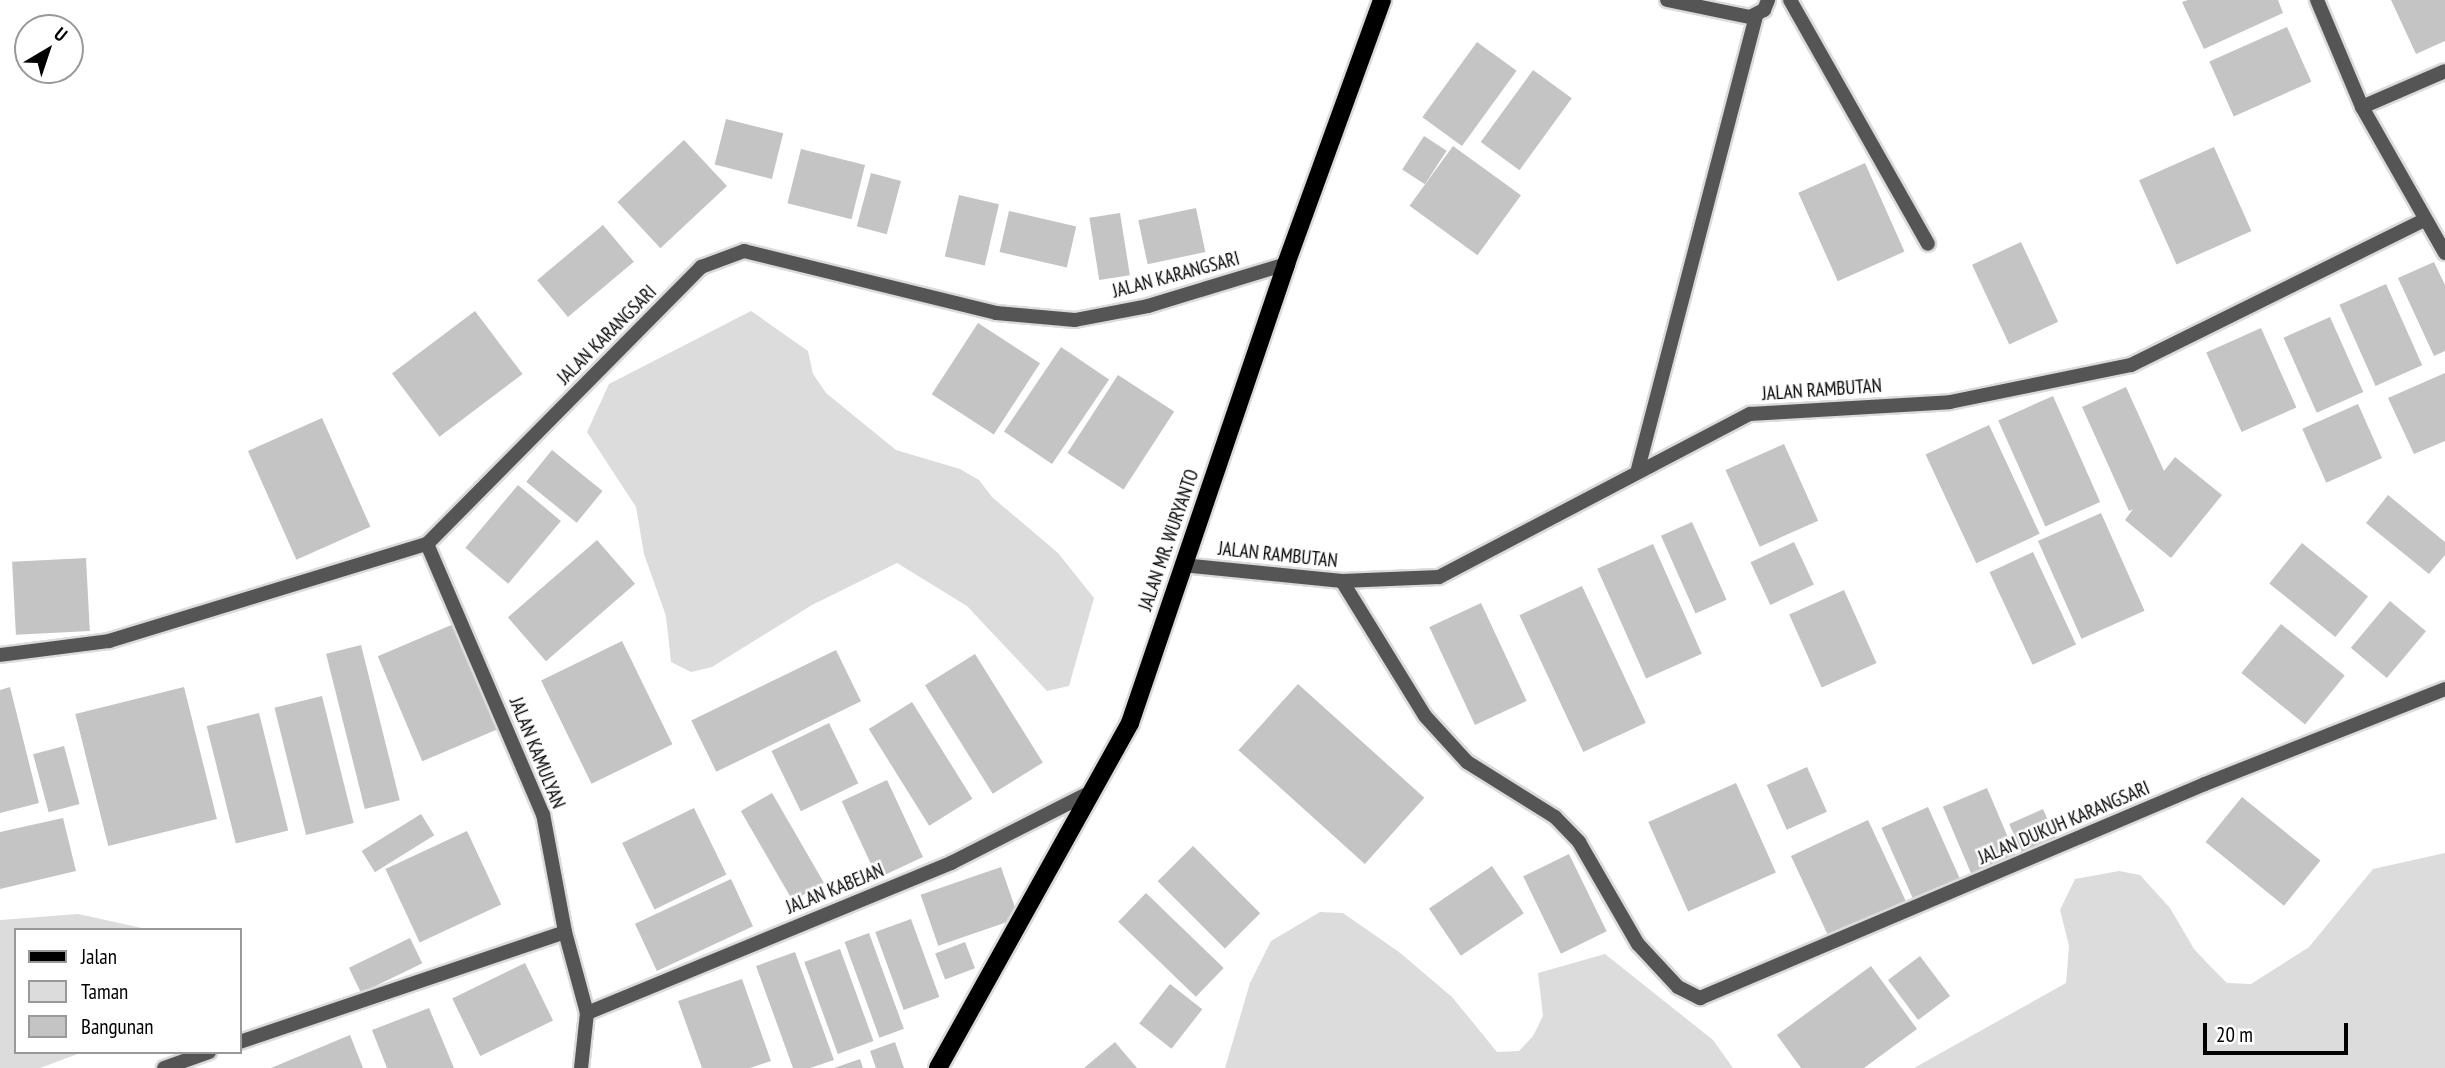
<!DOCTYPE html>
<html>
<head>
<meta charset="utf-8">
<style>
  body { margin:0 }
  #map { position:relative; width:2445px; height:1068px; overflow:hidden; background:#fff; font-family:"PT Sans Narrow",sans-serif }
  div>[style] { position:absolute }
  .green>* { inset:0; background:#dcdcdc }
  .building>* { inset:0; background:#c4c4c4; transform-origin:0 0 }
  .roads { filter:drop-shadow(2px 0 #dbdbdb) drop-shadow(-2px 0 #dbdbdb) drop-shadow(0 2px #dbdbdb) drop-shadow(0 -2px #dbdbdb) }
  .street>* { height:14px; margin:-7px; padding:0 7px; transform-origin:7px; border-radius:7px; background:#555 }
  .primary>* { height:18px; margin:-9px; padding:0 9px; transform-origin:9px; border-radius:9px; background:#000 }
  span { translate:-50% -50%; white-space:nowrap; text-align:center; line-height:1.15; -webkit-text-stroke:5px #fff; paint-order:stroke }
  .street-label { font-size:19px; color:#000 }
  .legend { position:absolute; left:14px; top:928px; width:228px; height:126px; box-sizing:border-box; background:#fff; border:2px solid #999; margin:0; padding:9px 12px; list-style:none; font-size:21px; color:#000 }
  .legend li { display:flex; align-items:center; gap:14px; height:35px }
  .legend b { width:35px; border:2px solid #999 }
  .north { position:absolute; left:14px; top:14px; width:70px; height:70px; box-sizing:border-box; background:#fff; border:2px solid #999; border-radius:50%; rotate:39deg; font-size:19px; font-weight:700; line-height:28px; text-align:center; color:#000 }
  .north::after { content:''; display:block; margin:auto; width:24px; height:32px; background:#000; clip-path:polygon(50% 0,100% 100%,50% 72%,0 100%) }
  .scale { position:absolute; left:2203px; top:1023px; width:145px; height:32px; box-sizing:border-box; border:4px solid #000; border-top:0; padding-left:9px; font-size:21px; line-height:24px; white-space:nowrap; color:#000; -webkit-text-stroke:5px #fff; paint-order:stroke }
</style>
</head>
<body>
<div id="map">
  <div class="green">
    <div style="clip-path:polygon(751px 311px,808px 351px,813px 374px,826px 393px,880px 437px,896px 450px,960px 469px,979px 480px,992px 497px,1058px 553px,1094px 598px,1069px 686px,1047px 691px,967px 606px,897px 563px,812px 605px,712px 667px,691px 672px,671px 662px,666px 616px,644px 554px,636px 507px,587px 432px,609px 384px)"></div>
    <div style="clip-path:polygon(2445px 853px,2445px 1068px,1914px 1068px,2066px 983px,2069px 946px,2060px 910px,2075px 879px,2119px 871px,2140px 875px,2170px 908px,2194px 949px,2212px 968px,2227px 983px,2251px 984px,2309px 947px,2373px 869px)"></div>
    <div style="clip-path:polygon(1320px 912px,1343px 913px,1399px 952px,1452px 997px,1497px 1052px,1519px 1051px,1533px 1036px,1543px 1016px,1538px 973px,1605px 954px,1713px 1040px,1733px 1068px,1225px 1068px,1250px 983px,1271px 941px)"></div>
    <div style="clip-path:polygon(78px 914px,151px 930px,16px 930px,16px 1052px,83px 1052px,40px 1068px,0 1068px,0 920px)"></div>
  </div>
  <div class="building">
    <div style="clip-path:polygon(2188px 0,2278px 0,2283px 13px,2204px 49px,2182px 2px)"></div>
    <div style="clip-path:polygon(2391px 0,2445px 0,2445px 41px,2416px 54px)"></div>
    <div style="left:2287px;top:27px;width:60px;height:85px;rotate:66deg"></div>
    <div style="left:1477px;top:42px;width:49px;height:93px;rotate:36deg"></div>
    <div style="left:1533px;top:70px;width:48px;height:89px;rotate:36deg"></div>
    <div style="left:726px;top:119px;width:59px;height:47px;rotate:14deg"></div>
    <div style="left:1424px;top:136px;width:27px;height:40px;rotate:33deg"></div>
    <div style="left:684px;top:140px;width:63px;height:91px;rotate:47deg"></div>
    <div style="left:1453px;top:146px;width:84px;height:74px;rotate:36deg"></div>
    <div style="left:2214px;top:147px;width:92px;height:82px;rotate:66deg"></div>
    <div style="left:801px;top:149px;width:66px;height:56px;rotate:14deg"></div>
    <div style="left:1865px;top:163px;width:97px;height:73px;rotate:66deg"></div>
    <div style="left:871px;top:173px;width:31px;height:55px;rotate:15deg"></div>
    <div style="left:959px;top:195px;width:41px;height:63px;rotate:13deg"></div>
    <div style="left:1196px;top:208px;width:45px;height:59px;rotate:78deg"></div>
    <div style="left:1009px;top:211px;width:69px;height:42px;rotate:13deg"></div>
    <div style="left:1120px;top:213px;width:63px;height:31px;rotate:81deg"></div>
    <div style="left:603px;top:225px;width:48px;height:86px;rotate:50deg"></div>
    <div style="left:2021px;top:242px;width:88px;height:54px;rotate:65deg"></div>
    <div style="clip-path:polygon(2434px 262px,2445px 285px,2445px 351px,2434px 356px,2398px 278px)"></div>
    <div style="left:2386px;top:284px;width:89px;height:51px;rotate:66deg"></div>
    <div style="left:475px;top:311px;width:79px;height:104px;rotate:53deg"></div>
    <div style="left:2330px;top:317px;width:82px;height:51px;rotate:66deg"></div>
    <div style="left:978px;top:323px;width:74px;height:85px;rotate:33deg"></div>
    <div style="left:2261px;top:328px;width:87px;height:60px;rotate:66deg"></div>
    <div style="left:1061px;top:347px;width:58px;height:102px;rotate:34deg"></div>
    <div style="clip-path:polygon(2445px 373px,2445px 441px,2414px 454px,2388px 398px)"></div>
    <div style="left:1118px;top:375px;width:67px;height:93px;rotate:33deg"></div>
    <div style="clip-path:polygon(2126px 387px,2164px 471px,2175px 457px,2222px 495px,2171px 558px,2125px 520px,2133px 509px,2129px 511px,2082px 407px)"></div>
    <div style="left:2053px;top:396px;width:116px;height:60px;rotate:66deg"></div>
    <div style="left:2358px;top:404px;width:59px;height:61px;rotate:66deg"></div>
    <div style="left:322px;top:418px;width:119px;height:81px;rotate:66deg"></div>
    <div style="left:1989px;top:425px;width:120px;height:70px;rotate:65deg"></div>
    <div style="left:1784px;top:444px;width:84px;height:64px;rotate:66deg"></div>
    <div style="left:552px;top:450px;width:65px;height:41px;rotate:39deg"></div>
    <div style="left:518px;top:485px;width:56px;height:82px;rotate:40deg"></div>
    <div style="clip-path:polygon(2388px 495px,2445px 542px,2445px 555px,2429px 574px,2366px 523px)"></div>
    <div style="left:2101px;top:513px;width:107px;height:69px;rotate:66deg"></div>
    <div style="left:1692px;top:522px;width:85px;height:34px;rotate:66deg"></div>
    <div style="left:597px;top:540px;width:58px;height:118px;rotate:49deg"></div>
    <div style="left:1794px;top:542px;width:47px;height:48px;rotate:65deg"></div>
    <div style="left:2302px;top:543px;width:85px;height:52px;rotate:39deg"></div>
    <div style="left:1653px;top:544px;width:120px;height:61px;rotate:66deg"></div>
    <div style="left:2033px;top:552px;width:102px;height:48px;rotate:65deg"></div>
    <div style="left:86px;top:558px;width:73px;height:74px;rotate:87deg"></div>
    <div style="left:1582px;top:586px;width:151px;height:69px;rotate:65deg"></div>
    <div style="left:1844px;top:590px;width:80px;height:60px;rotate:66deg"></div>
    <div style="left:2390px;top:601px;width:47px;height:61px;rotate:40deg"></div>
    <div style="left:1481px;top:603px;width:108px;height:57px;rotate:65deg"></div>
    <div style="left:456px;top:623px;width:114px;height:85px;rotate:67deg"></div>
    <div style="left:2281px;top:624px;width:82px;height:63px;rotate:39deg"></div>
    <div style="left:622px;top:641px;width:115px;height:90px;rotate:64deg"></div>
    <div style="left:361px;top:645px;width:160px;height:36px;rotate:76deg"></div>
    <div style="left:836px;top:650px;width:57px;height:161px;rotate:64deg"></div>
    <div style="left:975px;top:654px;width:128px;height:59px;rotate:58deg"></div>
    <div style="left:1298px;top:684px;width:170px;height:89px;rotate:42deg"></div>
    <div style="clip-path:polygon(10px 687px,39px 803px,0 813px,0 690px)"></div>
    <div style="left:184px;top:687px;width:136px;height:112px;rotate:76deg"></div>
    <div style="left:322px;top:696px;width:131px;height:49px;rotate:76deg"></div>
    <div style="left:912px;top:702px;width:114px;height:51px;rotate:58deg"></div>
    <div style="left:259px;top:713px;width:121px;height:54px;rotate:76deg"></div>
    <div style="left:829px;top:723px;width:67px;height:64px;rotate:64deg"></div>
    <div style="left:64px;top:746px;width:60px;height:32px;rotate:75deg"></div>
    <div style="left:1807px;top:767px;width:49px;height:44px;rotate:66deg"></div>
    <div style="left:887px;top:780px;width:85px;height:50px;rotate:65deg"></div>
    <div style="left:1736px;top:783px;width:98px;height:96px;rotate:66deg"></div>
    <div style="left:1987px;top:788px;width:73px;height:48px;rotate:67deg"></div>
    <div style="left:772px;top:793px;width:104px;height:36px;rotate:60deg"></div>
    <div style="left:2242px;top:797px;width:101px;height:58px;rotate:39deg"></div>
    <div style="left:1928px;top:807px;width:81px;height:51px;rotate:66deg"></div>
    <div style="left:694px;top:808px;width:74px;height:80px;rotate:64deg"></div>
    <div style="left:2043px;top:809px;width:39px;height:37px;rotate:66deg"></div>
    <div style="left:421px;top:814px;width:25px;height:70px;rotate:58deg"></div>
    <div style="clip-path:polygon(63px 818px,76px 871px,0 889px,0 832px)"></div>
    <div style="left:1868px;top:820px;width:90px;height:85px;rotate:65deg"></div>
    <div style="left:467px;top:831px;width:81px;height:90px;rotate:65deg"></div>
    <div style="left:1193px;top:846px;width:95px;height:50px;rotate:45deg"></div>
    <div style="left:1569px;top:854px;width:86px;height:51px;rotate:64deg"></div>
    <div style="left:1492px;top:866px;width:57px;height:76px;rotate:56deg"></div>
    <div style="left:1001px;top:867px;width:54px;height:85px;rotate:71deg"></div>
    <div style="left:731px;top:879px;width:52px;height:106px;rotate:65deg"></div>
    <div style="left:1146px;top:893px;width:108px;height:40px;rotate:44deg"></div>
    <div style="left:911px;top:919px;width:83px;height:38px;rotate:70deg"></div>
    <div style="left:869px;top:933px;width:102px;height:26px;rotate:70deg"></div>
    <div style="left:410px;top:938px;width:28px;height:68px;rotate:64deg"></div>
    <div style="left:965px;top:942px;width:28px;height:32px;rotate:69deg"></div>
    <div style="left:840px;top:949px;width:98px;height:38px;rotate:70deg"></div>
    <div style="clip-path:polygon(795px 952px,834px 1060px,810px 1068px,793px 1068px,756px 966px)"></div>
    <div style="left:1920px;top:956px;width:50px;height:40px;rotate:53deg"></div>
    <div style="left:525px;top:963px;width:64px;height:81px;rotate:64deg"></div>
    <div style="clip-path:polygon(1871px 966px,1917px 1029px,1864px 1068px,1801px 1068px,1777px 1035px)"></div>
    <div style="clip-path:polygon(742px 979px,771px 1061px,750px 1068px,702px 1068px,678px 1001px)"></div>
    <div style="left:1170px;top:984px;width:41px;height:50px;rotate:38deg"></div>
    <div style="clip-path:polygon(429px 1008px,454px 1068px,387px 1068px,372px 1030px)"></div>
    <div style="clip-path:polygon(350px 1035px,363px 1068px,271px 1068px)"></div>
    <div style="clip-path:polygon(895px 1042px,904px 1068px,876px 1068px,870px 1051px)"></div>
    <div style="clip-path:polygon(1115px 1042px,1137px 1068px,1084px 1068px)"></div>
    <div style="clip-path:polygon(860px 1059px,863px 1068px,834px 1068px)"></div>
  </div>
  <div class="roads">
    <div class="street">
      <div style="left:1667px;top:0;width:85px;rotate:11.6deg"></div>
      <div style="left:1750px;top:17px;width:16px;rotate:-27deg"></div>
      <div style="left:1764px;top:10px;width:11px;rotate:-68deg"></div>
      <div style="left:1790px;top:0;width:280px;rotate:60.5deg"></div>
      <div style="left:2317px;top:0;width:116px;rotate:67.2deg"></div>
      <div style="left:2362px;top:107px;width:168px;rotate:60.4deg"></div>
      <div style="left:2362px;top:107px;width:90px;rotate:-23.4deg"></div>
      <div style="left:1638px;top:469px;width:469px;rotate:-75.4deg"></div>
      <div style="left:427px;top:544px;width:294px;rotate:66.8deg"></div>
      <div style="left:543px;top:814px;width:120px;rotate:79.4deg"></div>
      <div style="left:565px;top:932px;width:84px;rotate:74.8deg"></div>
      <div style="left:587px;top:1013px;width:55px;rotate:96.2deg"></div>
      <div style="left:1182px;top:565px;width:161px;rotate:5.7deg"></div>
      <div style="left:1342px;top:581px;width:97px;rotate:-2.4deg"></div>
      <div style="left:1439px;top:577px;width:351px;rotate:-27.7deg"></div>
      <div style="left:1750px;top:414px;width:200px;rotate:-3.4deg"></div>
      <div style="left:1950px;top:402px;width:185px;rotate:-11.6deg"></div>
      <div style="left:2131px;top:365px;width:328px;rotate:-26.3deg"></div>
      <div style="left:1342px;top:581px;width:158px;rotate:58.4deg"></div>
      <div style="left:1425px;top:716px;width:62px;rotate:47.6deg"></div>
      <div style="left:1467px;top:762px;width:104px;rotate:32deg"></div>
      <div style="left:1555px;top:817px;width:35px;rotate:46deg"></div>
      <div style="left:1579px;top:842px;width:118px;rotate:60deg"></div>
      <div style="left:1638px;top:944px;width:59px;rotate:47.1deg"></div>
      <div style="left:1678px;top:987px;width:25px;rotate:27deg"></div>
      <div style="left:1700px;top:998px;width:548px;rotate:-22.97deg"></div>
      <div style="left:2205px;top:784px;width:258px;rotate:-21.6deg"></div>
      <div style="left:0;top:655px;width:110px;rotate:-7.3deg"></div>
      <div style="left:109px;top:641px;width:332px;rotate:-17deg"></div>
      <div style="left:427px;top:544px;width:390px;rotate:-45.3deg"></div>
      <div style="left:701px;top:267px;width:46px;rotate:-20.4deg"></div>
      <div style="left:744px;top:251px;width:260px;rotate:13.8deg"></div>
      <div style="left:996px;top:313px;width:79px;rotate:5.1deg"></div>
      <div style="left:1075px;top:320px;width:74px;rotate:-10.9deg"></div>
      <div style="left:1148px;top:306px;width:144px;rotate:-16.9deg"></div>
      <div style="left:587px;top:1013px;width:394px;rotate:-22.4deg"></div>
      <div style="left:951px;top:863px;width:159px;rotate:-26.9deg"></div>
      <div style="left:240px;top:1042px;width:343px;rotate:-18.7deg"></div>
      <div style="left:164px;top:1068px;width:48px;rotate:-19.6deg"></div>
    </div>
    <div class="primary">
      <div style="left:938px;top:1068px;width:395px;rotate:-60.9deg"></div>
      <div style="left:1130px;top:723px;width:485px;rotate:-71.2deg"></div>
      <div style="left:1286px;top:264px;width:281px;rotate:-70deg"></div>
    </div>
  </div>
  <div class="street-label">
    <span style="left:1176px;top:275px;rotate:-15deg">JALAN KARANGSARI</span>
    <span style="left:607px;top:335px;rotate:-45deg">JALAN KARANGSARI</span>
    <span style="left:1822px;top:390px;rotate:-4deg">JALAN RAMBUTAN</span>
    <span style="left:1169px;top:540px;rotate:-71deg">JALAN MR. WURYANTO</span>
    <span style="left:1278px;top:555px;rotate:6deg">JALAN RAMBUTAN</span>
    <span style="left:537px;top:753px;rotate:68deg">JALAN KAMULYAN</span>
    <span style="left:2064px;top:823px;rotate:-23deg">JALAN DUKUH KARANGSARI</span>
    <span style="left:835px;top:889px;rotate:-22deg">JALAN KABEJAN</span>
  </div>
  <ul class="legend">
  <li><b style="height:9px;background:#000"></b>Jalan</li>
  <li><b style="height:19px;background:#dcdcdc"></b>Taman</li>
  <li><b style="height:19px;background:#c4c4c4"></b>Bangunan</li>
  </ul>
  <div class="north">U</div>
  <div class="scale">20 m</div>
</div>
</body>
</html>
